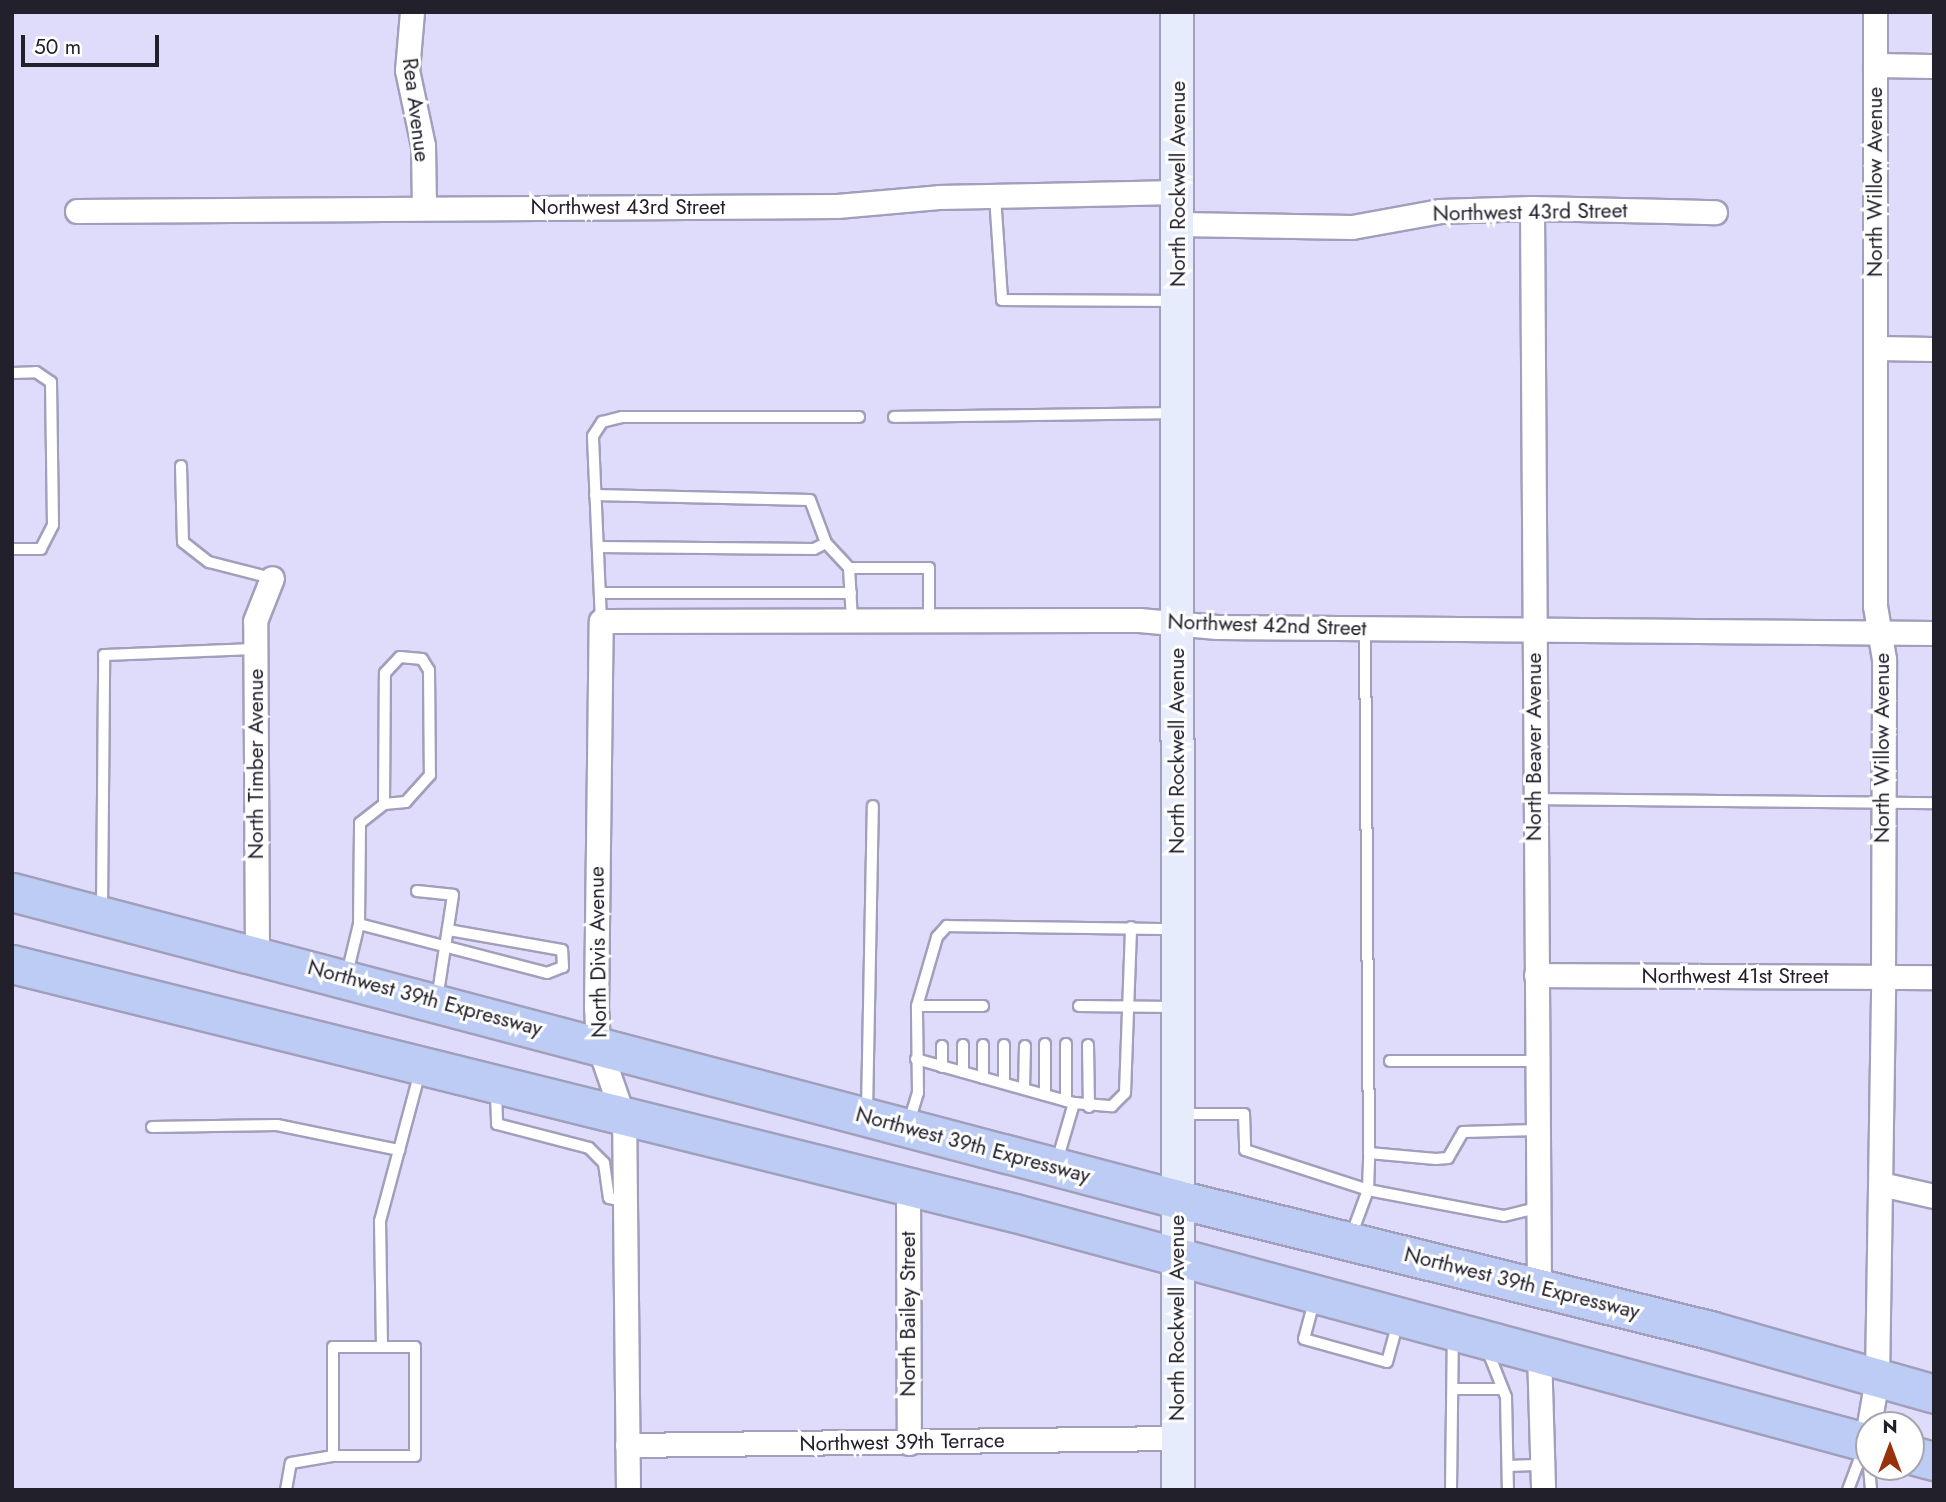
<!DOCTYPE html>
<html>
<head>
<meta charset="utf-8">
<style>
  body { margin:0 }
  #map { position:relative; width:1946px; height:1502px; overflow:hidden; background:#dedcfa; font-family:Jost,sans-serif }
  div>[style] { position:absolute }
  .roads { filter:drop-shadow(2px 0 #a19fbb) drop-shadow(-2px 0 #a19fbb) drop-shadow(0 2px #a19fbb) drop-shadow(0 -2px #a19fbb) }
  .service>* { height:10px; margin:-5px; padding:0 5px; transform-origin:5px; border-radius:5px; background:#fff }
  .minor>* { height:23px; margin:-11.5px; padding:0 11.5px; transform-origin:11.5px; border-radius:11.5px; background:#fff }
  .secondary>* { height:32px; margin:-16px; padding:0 16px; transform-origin:16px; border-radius:16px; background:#e6ecfb }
  .trunk>* { height:37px; margin:-18.5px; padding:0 18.5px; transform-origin:18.5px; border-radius:18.5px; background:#bcccf4 }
  span { translate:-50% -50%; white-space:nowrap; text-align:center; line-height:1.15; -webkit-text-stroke:6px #fff; paint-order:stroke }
  .street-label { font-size:21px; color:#21202b }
  .frame { position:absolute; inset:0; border:14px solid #21202b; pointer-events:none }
  .north { position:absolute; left:1855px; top:1411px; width:70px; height:70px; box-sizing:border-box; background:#fff; border:2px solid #a6a6aa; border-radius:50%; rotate:0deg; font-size:19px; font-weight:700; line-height:28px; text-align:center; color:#21202b }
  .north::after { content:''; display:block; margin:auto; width:24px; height:32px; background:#98320d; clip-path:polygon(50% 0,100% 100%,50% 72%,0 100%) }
  .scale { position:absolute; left:21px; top:35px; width:138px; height:32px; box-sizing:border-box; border:4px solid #21202b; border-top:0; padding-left:9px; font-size:21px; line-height:24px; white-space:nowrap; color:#21202b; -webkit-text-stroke:5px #fff; paint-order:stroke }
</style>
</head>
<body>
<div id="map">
  <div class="roads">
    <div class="service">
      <div style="left:995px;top:196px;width:104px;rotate:86.1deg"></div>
      <div style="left:1002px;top:300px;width:174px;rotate:0.3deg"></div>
      <div style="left:12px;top:373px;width:24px;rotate:-2deg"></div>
      <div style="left:36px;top:372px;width:18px;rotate:34deg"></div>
      <div style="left:51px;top:382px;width:143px;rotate:89.2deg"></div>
      <div style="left:53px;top:525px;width:27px;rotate:117deg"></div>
      <div style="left:41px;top:549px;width:29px;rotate:180deg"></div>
      <div style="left:894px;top:417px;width:281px;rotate:-0.8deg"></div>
      <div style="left:181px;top:466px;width:76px;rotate:88.5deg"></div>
      <div style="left:183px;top:542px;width:33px;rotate:38deg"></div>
      <div style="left:209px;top:562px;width:65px;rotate:14.3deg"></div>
      <div style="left:595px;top:495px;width:215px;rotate:1.3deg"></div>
      <div style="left:810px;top:500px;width:46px;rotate:69.6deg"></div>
      <div style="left:826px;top:543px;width:34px;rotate:47deg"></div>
      <div style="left:849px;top:568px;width:52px;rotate:86.7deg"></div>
      <div style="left:598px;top:547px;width:216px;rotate:0.5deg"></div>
      <div style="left:814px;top:549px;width:13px;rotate:-27deg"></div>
      <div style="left:849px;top:568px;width:80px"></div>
      <div style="left:929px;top:568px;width:51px;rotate:90deg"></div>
      <div style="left:601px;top:593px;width:250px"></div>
      <div style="left:601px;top:621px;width:185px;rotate:-92.5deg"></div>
      <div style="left:593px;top:436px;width:17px;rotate:-57deg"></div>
      <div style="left:602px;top:422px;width:21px;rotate:-14deg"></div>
      <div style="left:622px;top:417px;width:237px"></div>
      <div style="left:1534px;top:799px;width:400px;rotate:0.6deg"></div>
      <div style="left:417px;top:891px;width:36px;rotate:6deg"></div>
      <div style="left:453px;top:895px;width:105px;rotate:98.7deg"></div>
      <div style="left:102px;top:909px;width:254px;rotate:-89.5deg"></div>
      <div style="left:104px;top:655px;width:151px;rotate:-2.3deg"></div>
      <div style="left:359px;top:924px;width:101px;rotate:-89.4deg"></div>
      <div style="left:360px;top:823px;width:31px;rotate:-38deg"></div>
      <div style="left:384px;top:804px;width:131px;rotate:-89.6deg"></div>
      <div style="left:385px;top:673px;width:22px;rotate:-47deg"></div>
      <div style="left:400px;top:657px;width:22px;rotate:5deg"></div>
      <div style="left:422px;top:659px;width:13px;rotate:58deg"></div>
      <div style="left:429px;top:670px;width:105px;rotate:89.5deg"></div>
      <div style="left:430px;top:775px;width:36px;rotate:132deg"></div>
      <div style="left:406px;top:802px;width:22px;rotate:175deg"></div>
      <div style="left:347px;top:974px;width:51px;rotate:-76.5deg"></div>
      <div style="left:359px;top:924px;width:194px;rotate:14.6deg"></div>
      <div style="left:547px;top:973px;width:17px;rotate:-21deg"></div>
      <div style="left:563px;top:967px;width:17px;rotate:-93deg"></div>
      <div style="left:562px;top:950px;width:116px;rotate:-170deg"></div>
      <div style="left:917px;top:1006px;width:66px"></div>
      <div style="left:1079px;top:1006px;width:95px;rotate:0.6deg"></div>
      <div style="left:1045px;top:1044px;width:51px;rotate:90deg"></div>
      <div style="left:963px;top:1045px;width:27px;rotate:90deg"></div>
      <div style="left:983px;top:1045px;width:33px;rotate:90deg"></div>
      <div style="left:1004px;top:1045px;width:38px;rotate:90deg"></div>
      <div style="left:1088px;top:1045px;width:62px;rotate:89.1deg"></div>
      <div style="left:916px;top:1059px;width:164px;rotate:15.6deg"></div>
      <div style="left:1074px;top:1103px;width:60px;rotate:106.3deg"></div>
      <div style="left:1390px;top:1061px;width:147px"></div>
      <div style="left:942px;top:1067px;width:21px;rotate:-90deg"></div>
      <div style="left:1024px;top:1089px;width:43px;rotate:-88.7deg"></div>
      <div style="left:496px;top:1092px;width:32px;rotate:88deg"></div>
      <div style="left:497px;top:1124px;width:95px;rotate:14.6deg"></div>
      <div style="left:589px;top:1148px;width:21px;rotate:45deg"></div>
      <div style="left:604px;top:1163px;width:35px;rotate:82deg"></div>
      <div style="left:609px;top:1198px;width:16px;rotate:11deg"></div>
      <div style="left:1066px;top:1101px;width:57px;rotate:-90deg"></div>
      <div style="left:1074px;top:1103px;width:38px;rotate:5deg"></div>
      <div style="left:1112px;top:1106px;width:18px;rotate:-45deg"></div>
      <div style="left:1125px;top:1093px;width:166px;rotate:-87.9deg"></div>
      <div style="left:867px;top:1111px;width:305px;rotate:-88.9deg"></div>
      <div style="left:1180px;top:1114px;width:64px"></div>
      <div style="left:1244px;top:1114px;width:36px;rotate:88deg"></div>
      <div style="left:1245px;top:1150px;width:129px;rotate:18deg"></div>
      <div style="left:1368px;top:1190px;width:138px;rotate:10.8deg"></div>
      <div style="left:1504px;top:1216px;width:34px;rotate:-14deg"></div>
      <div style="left:909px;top:1122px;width:30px;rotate:-73deg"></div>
      <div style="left:918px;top:1093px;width:87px;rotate:-90.7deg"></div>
      <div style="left:917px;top:1006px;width:72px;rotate:-73.8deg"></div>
      <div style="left:937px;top:937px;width:15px;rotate:-48deg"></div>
      <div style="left:947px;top:926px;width:227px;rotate:0.8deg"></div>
      <div style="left:152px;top:1127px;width:125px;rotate:-0.9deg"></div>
      <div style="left:277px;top:1125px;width:125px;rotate:11.6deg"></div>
      <div style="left:1369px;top:1153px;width:67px;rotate:5.1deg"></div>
      <div style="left:1436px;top:1159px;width:12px;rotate:-5deg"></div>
      <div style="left:1448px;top:1158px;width:30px;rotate:-60deg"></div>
      <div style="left:1463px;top:1132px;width:74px;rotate:-1.5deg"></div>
      <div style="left:1351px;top:1236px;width:49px;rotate:-69.7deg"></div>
      <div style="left:1368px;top:1190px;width:37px;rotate:-88deg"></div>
      <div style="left:1369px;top:1153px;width:525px;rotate:-90.44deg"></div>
      <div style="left:1315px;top:1298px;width:42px;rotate:105deg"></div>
      <div style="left:1304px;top:1339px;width:86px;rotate:15.5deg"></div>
      <div style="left:1387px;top:1362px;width:41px;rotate:-74.6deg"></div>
      <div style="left:333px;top:1347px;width:82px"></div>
      <div style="left:415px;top:1347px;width:109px;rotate:90deg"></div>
      <div style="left:415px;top:1456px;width:82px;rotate:180deg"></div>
      <div style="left:333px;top:1456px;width:109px;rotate:-90deg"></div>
      <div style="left:382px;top:1347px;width:126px;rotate:-90.9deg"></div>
      <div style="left:380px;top:1221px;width:154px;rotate:-75deg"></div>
      <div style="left:1487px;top:1349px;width:52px;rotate:68.4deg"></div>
      <div style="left:1506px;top:1397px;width:93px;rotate:88.8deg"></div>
      <div style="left:1454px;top:1389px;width:48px"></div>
      <div style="left:1508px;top:1466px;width:34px;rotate:-2deg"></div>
      <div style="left:1869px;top:1467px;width:23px;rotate:85deg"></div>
      <div style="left:286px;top:1490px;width:27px;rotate:-80deg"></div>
      <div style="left:291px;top:1463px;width:43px;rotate:-9.5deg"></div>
      <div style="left:1451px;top:1490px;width:154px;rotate:-89.3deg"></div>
      <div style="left:1848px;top:1490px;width:51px;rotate:-69.4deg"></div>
      <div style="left:1866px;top:1442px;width:24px;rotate:83deg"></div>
    </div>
    <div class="minor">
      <div style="left:412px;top:12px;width:58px;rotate:94.9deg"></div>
      <div style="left:407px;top:70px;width:77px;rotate:78deg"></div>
      <div style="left:423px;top:145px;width:63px;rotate:89.1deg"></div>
      <div style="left:1875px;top:65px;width:59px;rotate:1deg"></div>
      <div style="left:1532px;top:208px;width:1079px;rotate:89.63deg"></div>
      <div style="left:77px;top:211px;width:760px;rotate:-0.38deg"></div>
      <div style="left:837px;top:206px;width:102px;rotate:-5deg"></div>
      <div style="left:939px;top:197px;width:239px;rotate:-1.2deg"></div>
      <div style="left:1179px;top:224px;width:173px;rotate:1deg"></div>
      <div style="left:1352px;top:227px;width:89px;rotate:-10.3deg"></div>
      <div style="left:1440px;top:211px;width:92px;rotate:-1.9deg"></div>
      <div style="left:1532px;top:208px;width:183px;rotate:1.3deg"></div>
      <div style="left:1876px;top:348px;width:58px;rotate:1deg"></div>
      <div style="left:257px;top:954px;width:333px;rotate:-90.3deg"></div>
      <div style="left:255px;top:621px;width:46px;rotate:-68.4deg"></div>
      <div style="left:1536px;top:975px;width:398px;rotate:0.3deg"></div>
      <div style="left:1881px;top:1184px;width:54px;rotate:12.8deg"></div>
      <div style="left:908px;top:1185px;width:258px;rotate:89.8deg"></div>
      <div style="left:1539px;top:1352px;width:138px;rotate:88.3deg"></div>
      <div style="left:1866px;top:1442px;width:65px;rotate:-80.2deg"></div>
      <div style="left:1877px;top:1378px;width:401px;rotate:-89.1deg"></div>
      <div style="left:1883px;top:977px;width:318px;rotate:-89.8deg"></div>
      <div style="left:1884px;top:659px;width:54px;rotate:-99.6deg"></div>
      <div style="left:1875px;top:606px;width:594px;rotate:-90deg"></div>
      <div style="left:627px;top:1445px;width:550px;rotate:-0.73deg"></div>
      <div style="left:628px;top:1490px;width:371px;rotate:-90.6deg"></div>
      <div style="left:624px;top:1119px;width:79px;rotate:-109.1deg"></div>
      <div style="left:598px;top:1044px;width:36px;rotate:-93deg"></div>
      <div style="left:596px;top:1008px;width:387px;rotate:-89.3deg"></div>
      <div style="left:601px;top:621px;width:538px;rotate:-0.11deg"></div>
      <div style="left:1139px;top:620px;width:78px;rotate:5.1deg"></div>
      <div style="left:1217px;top:627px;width:717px;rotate:0.48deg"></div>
    </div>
    <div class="secondary">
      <div style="left:1177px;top:12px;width:1478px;rotate:89.96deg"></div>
    </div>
    <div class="trunk">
      <div style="left:12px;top:892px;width:1205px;rotate:14.76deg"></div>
      <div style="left:1177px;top:1199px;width:549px;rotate:13.81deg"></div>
      <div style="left:1710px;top:1330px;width:233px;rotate:15.9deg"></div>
      <div style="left:12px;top:964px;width:1033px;rotate:13.94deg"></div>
      <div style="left:1015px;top:1213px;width:884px;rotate:15.07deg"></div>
      <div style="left:1911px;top:1455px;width:24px;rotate:15deg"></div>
    </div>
  </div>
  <div class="street-label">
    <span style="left:416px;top:110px;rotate:83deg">Rea Avenue</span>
    <span style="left:1875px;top:182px;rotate:-90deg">North Willow Avenue</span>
    <span style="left:1178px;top:184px;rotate:-90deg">North Rockwell Avenue</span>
    <span style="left:628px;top:207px">Northwest 43rd Street</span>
    <span style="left:1530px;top:212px;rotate:-1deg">Northwest 43rd Street</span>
    <span style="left:1267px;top:625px;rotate:2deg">Northwest 42nd Street</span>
    <span style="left:1534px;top:747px;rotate:-90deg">North Beaver Avenue</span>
    <span style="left:1882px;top:748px;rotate:-90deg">North Willow Avenue</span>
    <span style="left:1177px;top:751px;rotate:-90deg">North Rockwell Avenue</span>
    <span style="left:256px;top:764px;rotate:-90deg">North Timber Avenue</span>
    <span style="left:598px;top:952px;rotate:-91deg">North Divis Avenue</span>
    <span style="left:1735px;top:976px">Northwest 41st Street</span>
    <span style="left:425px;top:998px;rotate:15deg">Northwest 39th Expressway</span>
    <span style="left:973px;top:1145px;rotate:15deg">Northwest 39th Expressway</span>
    <span style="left:1522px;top:1283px;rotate:14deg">Northwest 39th Expressway</span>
    <span style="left:908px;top:1314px;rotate:-90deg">North Bailey Street</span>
    <span style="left:1177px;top:1318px;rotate:-90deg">North Rockwell Avenue</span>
    <span style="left:902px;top:1442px;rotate:-1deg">Northwest 39th Terrace</span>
  </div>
  <div class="frame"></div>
  <div class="north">N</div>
  <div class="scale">50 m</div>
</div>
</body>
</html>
